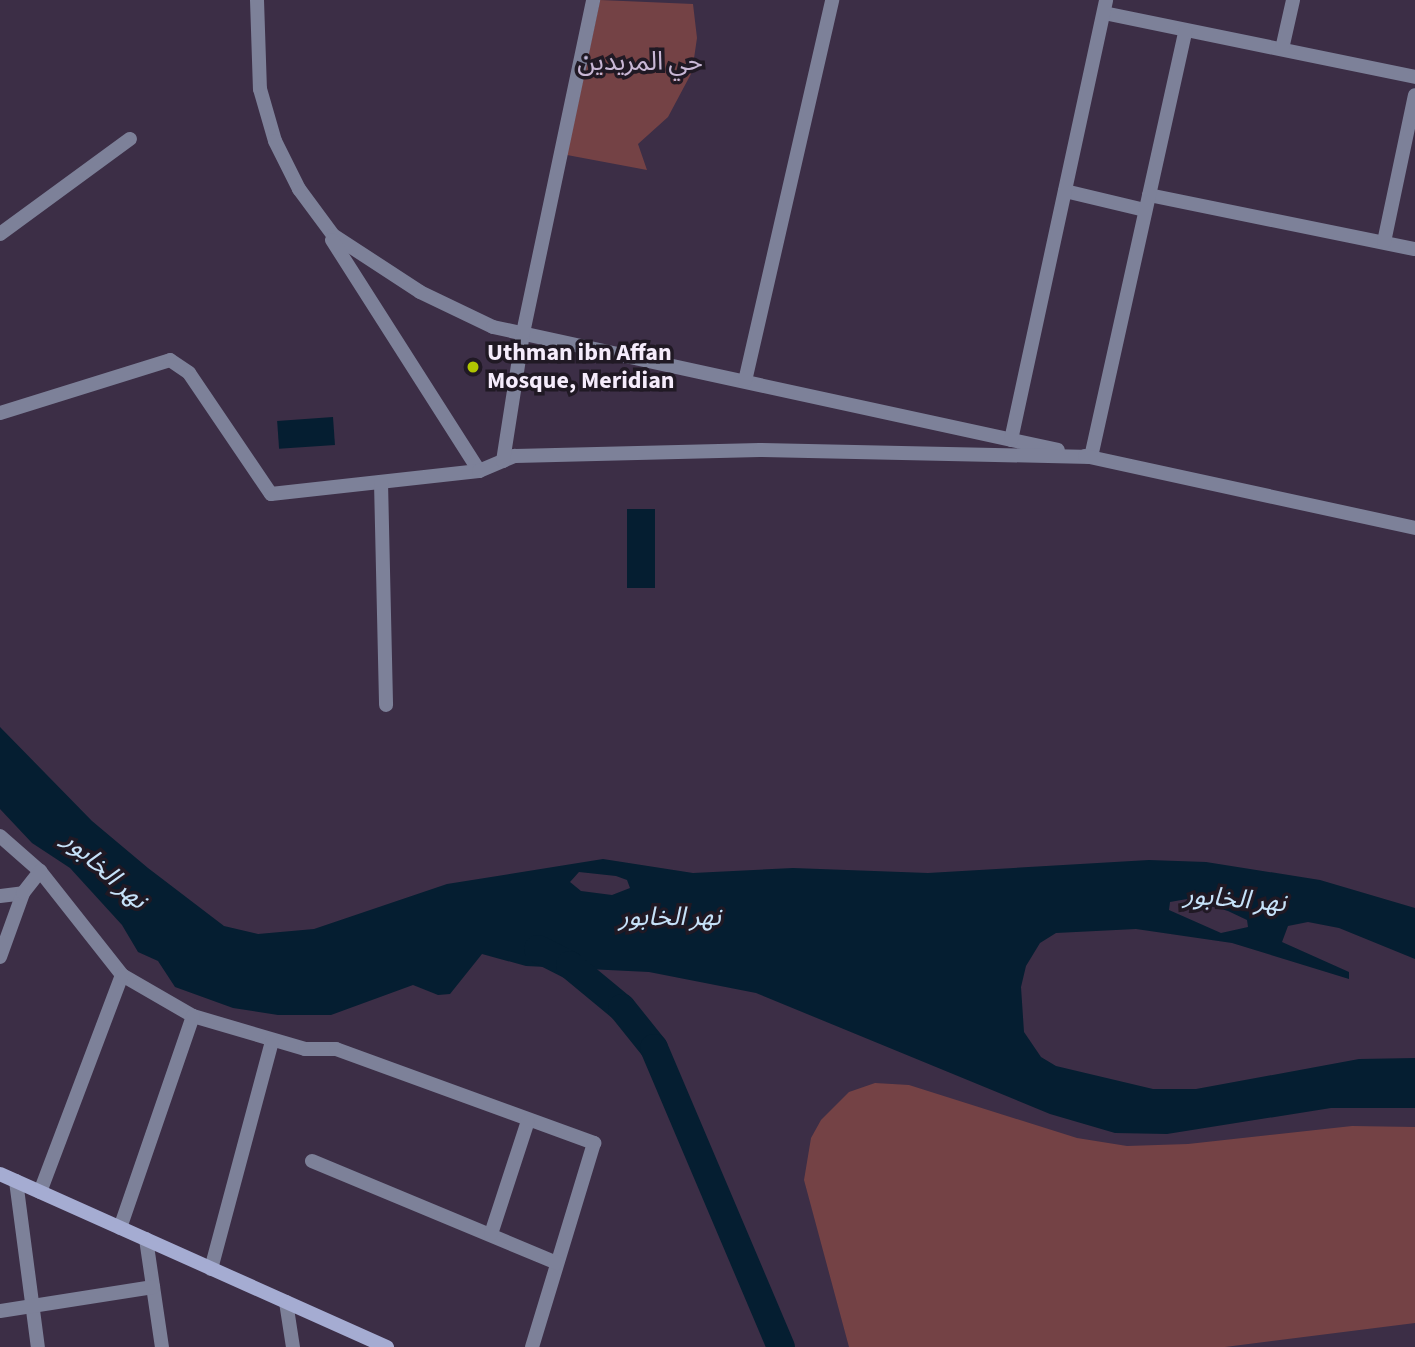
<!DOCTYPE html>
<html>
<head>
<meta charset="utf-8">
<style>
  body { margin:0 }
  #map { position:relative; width:1415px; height:1347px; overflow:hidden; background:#3c2e46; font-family:"Source Sans 3","Noto Sans Arabic",sans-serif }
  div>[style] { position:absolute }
  .green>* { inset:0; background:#744245 }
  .water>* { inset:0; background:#051e31; transform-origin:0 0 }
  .river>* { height:28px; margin:-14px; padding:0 14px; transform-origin:14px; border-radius:14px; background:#051e31 }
  .street>* { height:14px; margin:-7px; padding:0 7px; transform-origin:7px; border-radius:7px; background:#7d8199 }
  .secondary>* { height:14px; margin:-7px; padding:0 7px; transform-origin:7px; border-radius:7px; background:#a5acd2 }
  .dots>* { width:19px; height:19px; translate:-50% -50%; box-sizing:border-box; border:4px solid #201924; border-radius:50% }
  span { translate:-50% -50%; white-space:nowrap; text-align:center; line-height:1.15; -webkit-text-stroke:7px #201924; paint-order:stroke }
  .poi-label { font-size:24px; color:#f5ecfc; font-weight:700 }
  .left { translate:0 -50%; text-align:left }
  .neighbourhood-label { font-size:26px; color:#c8b7d5 }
  .water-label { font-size:26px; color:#c6e2f9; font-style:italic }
</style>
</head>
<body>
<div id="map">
  <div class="green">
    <div style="clip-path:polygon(600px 0,693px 4px,697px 38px,692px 72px,668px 117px,638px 144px,647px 170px,567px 155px)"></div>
    <div style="clip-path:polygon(875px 1083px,909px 1085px,1077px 1138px,1127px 1146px,1188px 1144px,1352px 1126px,1415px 1127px,1415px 1323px,1225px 1347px,849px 1347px,804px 1180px,811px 1138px,821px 1120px,849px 1092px)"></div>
  </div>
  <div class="water">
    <div style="left:333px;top:417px;width:28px;height:56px;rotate:86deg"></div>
    <div style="left:627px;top:509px;width:28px;height:79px"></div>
    <div style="clip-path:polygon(evenodd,0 727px,92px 821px,148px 868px,224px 926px,258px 934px,314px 929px,447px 884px,603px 859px,693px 873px,793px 868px,928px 873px,1149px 860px,1206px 862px,1320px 880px,1415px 908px,1415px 959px,1339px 928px,1308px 922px,1288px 926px,1282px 942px,1349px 972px,1349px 979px,1232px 943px,1136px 929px,1056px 933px,1040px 943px,1026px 966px,1021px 987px,1024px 1032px,1041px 1057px,1056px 1066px,1153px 1089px,1196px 1089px,1359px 1059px,1415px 1058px,1415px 1108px,1331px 1108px,1167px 1134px,1115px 1133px,1050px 1114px,756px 993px,649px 972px,526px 966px,482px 954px,450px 994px,438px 995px,413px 985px,331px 1015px,278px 1015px,233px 1008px,175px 987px,158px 961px,138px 952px,122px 925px,70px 868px,32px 843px,0 809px,0 727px,579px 872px,616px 876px,627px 880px,630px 888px,612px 895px,581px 891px,570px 882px,579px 872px,0 727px,1187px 899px,1228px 911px,1247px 920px,1248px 927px,1221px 933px,1169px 910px,1170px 902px,1187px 899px)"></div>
  </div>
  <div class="river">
    <div style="left:538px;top:949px;width:36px;rotate:27deg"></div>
    <div style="left:570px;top:965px;width:67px;rotate:39.6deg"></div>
    <div style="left:622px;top:1008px;width:51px;rotate:51.3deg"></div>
    <div style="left:654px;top:1048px;width:325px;rotate:67deg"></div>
  </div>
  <div class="street">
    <div style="left:257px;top:0;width:89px;rotate:88.1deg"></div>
    <div style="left:260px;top:89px;width:54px;rotate:73.9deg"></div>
    <div style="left:275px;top:141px;width:54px;rotate:63.4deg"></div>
    <div style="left:299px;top:189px;width:57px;rotate:53.5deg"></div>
    <div style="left:333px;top:235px;width:104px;rotate:33.2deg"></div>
    <div style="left:420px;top:292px;width:81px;rotate:25.6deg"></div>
    <div style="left:493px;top:327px;width:578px;rotate:12.28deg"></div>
    <div style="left:1104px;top:13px;width:318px;rotate:11.6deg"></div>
    <div style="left:1282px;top:49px;width:50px;rotate:-77.3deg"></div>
    <div style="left:1065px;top:191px;width:82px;rotate:13.4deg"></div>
    <div style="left:1149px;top:195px;width:271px;rotate:11.5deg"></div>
    <div style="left:0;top:234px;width:161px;rotate:-36.2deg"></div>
    <div style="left:332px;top:240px;width:274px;rotate:57.5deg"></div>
    <div style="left:1384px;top:242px;width:150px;rotate:-78.1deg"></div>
    <div style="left:745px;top:381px;width:391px;rotate:-77.1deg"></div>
    <div style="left:0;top:413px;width:178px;rotate:-17.3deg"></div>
    <div style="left:170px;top:360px;width:23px;rotate:34deg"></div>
    <div style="left:189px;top:373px;width:146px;rotate:55.9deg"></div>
    <div style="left:271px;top:494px;width:209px;rotate:-6.3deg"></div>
    <div style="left:479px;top:471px;width:39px;rotate:-23deg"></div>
    <div style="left:515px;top:456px;width:245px;rotate:-1.4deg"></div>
    <div style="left:760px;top:450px;width:331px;rotate:1.2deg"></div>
    <div style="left:1091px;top:457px;width:437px;rotate:-77.5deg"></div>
    <div style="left:1011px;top:440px;width:450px;rotate:-77.8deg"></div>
    <div style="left:1085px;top:456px;width:338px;rotate:12.3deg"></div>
    <div style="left:503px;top:461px;width:130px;rotate:-81.1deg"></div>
    <div style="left:523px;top:333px;width:340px;rotate:-78.1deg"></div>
    <div style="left:381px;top:482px;width:223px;rotate:88.7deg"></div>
    <div style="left:0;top:836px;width:53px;rotate:41.2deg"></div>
    <div style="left:40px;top:871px;width:132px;rotate:51.7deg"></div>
    <div style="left:122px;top:975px;width:82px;rotate:30deg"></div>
    <div style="left:193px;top:1016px;width:117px;rotate:16.4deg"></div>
    <div style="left:305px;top:1049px;width:31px"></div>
    <div style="left:336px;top:1049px;width:275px;rotate:20deg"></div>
    <div style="left:594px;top:1143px;width:213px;rotate:106.9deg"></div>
    <div style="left:0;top:896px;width:23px;rotate:-7deg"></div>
    <div style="left:0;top:957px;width:68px;rotate:-70.2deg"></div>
    <div style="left:23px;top:893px;width:28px;rotate:-52deg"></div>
    <div style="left:312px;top:1161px;width:265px;rotate:22.6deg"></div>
    <div style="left:16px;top:1181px;width:167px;rotate:82.5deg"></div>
    <div style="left:40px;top:1192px;width:232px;rotate:-69.3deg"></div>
    <div style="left:120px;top:1228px;width:224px;rotate:-71deg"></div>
    <div style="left:491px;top:1234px;width:119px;rotate:-71.9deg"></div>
    <div style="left:146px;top:1239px;width:109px;rotate:81.6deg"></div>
    <div style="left:211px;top:1269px;width:236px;rotate:-75deg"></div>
    <div style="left:286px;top:1302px;width:46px;rotate:81.2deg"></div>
    <div style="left:0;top:1311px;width:155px;rotate:-8.9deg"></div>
  </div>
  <div class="secondary">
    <div style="left:0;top:1174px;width:424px;rotate:24.1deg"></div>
  </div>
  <div class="dots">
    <div style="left:473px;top:367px;background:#b0c501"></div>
  </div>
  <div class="poi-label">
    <span class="left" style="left:487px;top:367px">Uthman ibn Affan<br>Mosque, Meridian</span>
  </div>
  <div class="neighbourhood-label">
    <span style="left:640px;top:62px">حي المريدين</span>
  </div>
  <div class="water-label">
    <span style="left:105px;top:870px;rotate:42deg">نهر الخابور</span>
    <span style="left:1235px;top:899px;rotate:5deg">نهر الخابور</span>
    <span style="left:670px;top:917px">نهر الخابور</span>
  </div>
</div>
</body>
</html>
